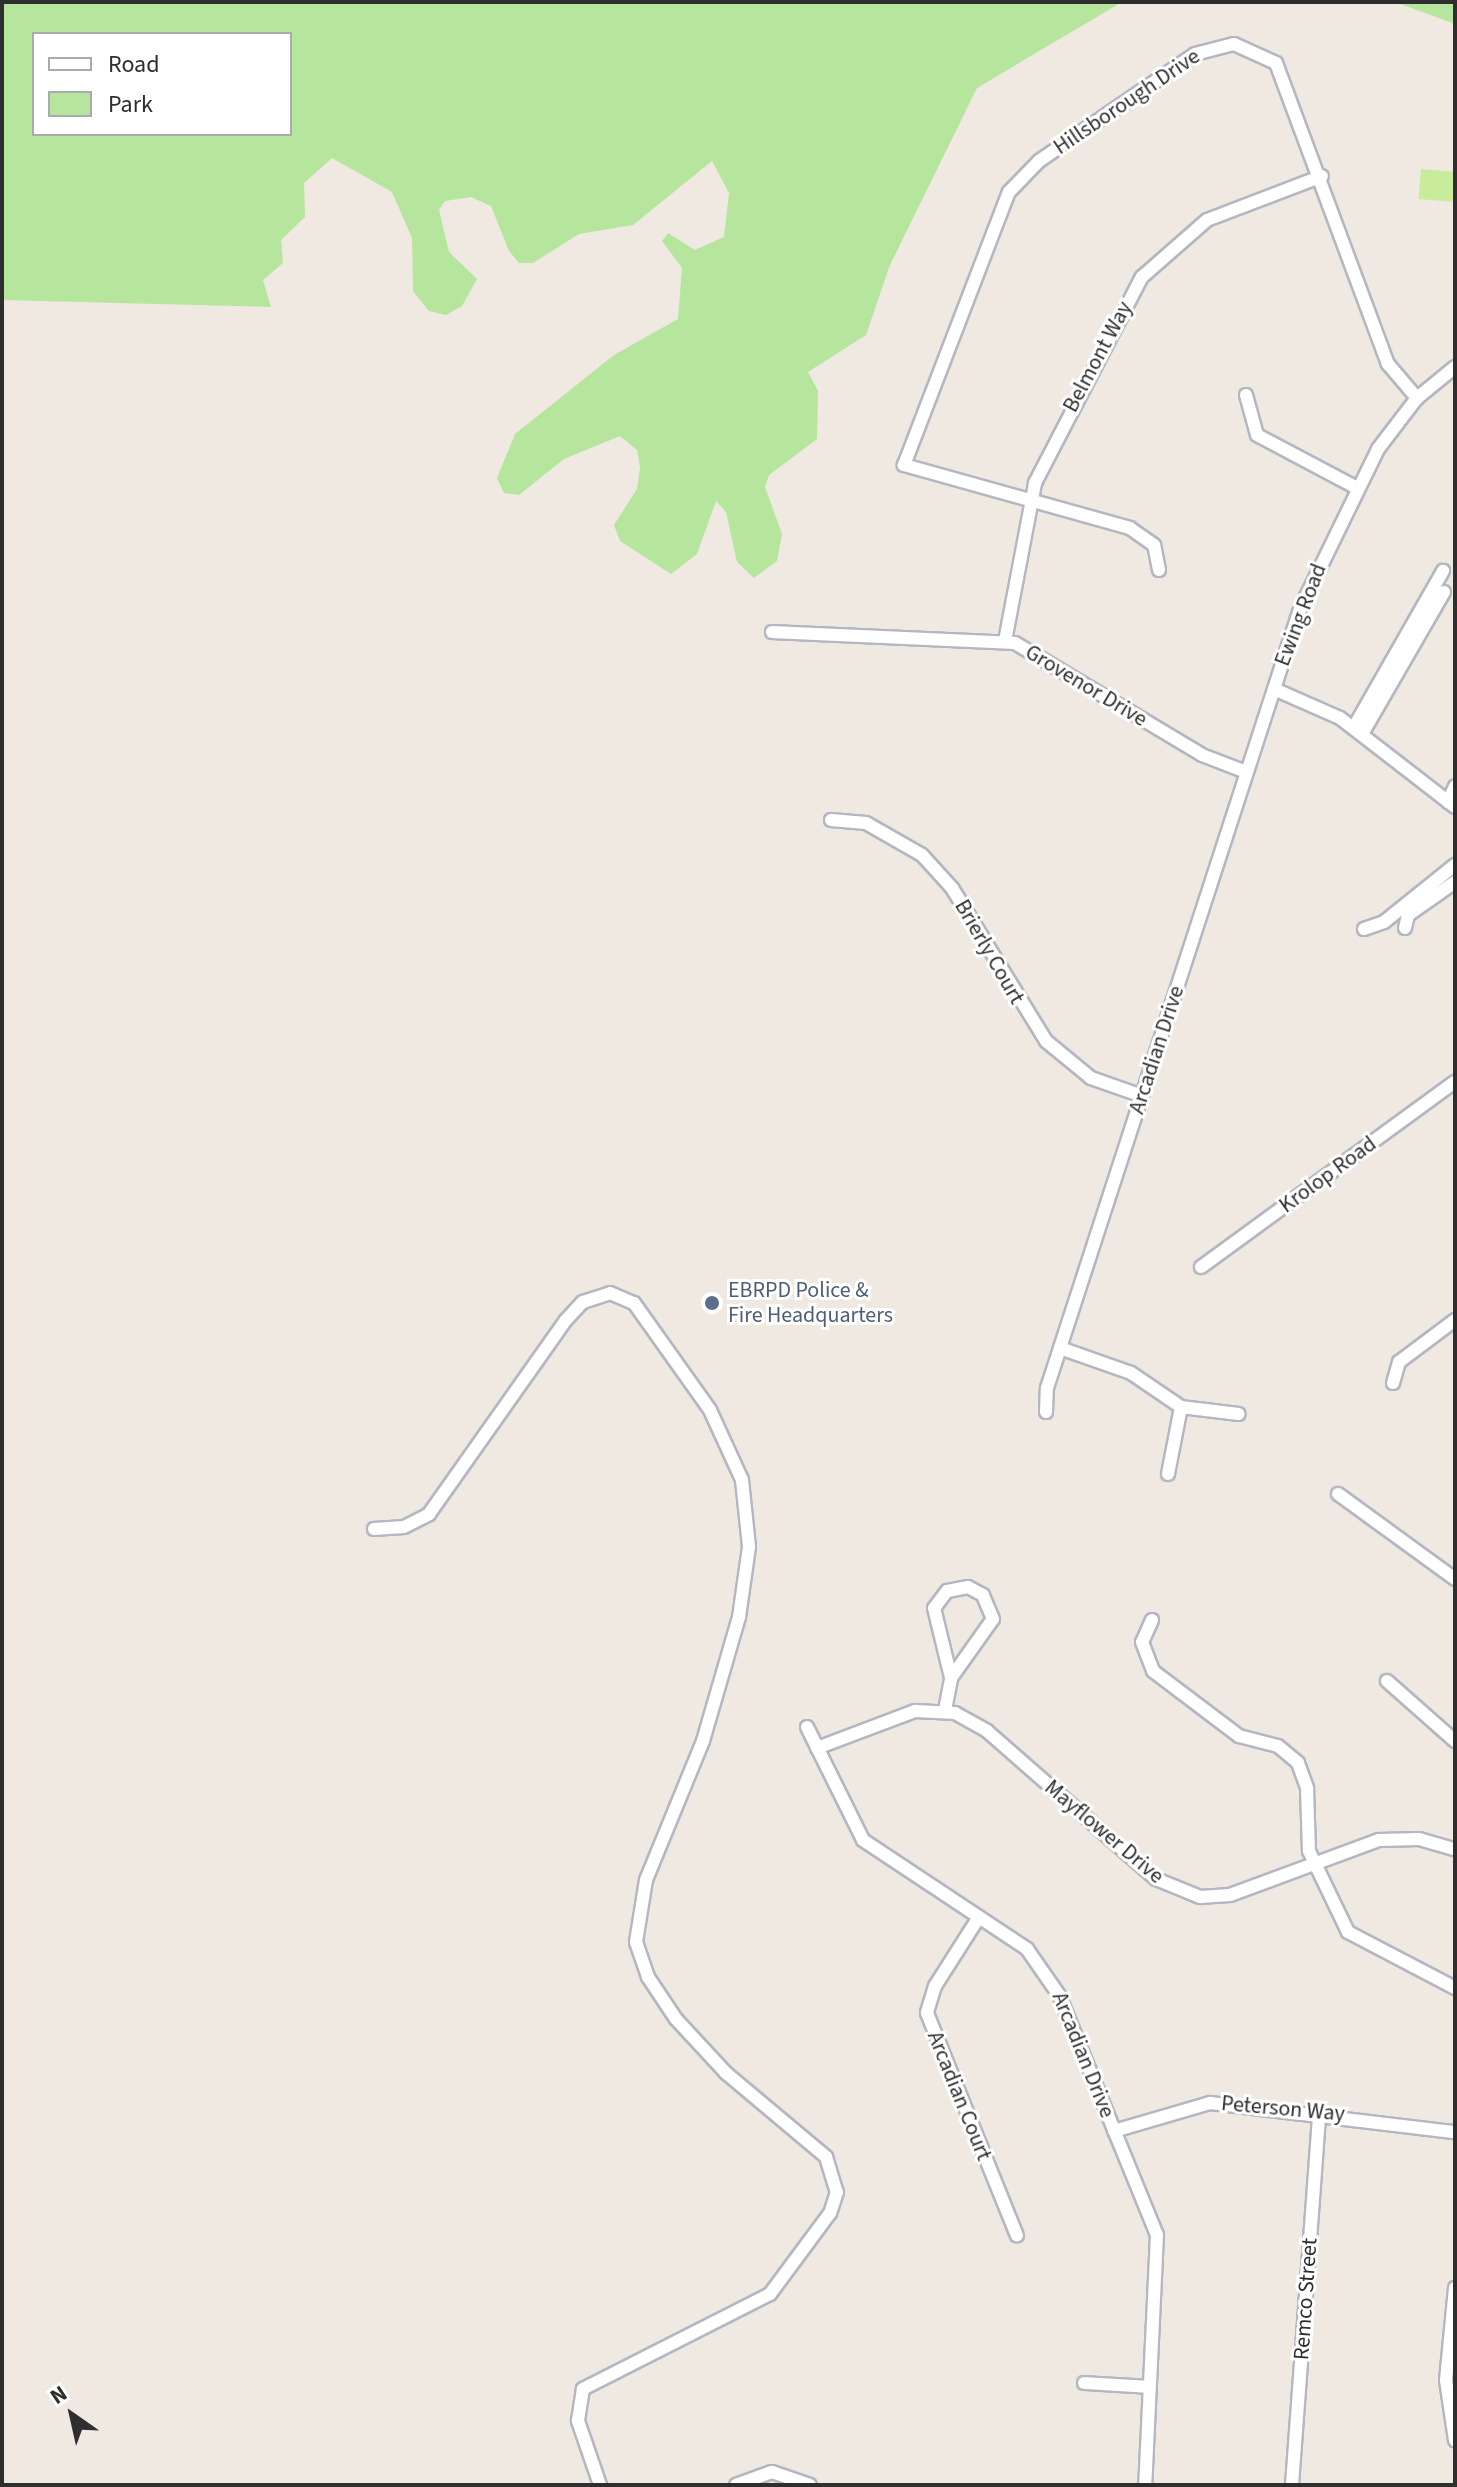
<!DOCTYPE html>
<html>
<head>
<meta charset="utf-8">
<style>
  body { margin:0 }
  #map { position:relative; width:1457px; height:2487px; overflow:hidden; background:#efe9e1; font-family:"Source Sans 3",sans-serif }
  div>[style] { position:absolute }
  .green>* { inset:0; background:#b6e59e }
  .pitch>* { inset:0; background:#c9ec9a; transform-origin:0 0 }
  .roads { filter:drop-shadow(2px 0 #b4b7c1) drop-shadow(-2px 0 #b4b7c1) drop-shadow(0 2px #b4b7c1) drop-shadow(0 -2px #b4b7c1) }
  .minor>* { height:12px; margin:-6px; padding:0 6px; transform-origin:6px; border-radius:6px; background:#fff }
  .dots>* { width:22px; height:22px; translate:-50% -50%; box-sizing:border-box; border:4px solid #fff; border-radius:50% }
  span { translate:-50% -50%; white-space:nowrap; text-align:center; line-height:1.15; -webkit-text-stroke:6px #fff; paint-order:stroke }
  .street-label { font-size:22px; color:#2e2e2e }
  .service-label { font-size:22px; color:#4e5e75 }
  .left { translate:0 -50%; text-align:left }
  .frame { position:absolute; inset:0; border:4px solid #2e2e2e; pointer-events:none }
  .legend { position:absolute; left:32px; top:32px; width:260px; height:104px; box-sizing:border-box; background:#fff; border:2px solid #ababab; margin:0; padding:10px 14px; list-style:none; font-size:24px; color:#2e2e2e }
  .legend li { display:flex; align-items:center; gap:16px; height:40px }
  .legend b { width:40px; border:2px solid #ababab }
  .north { position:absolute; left:32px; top:2375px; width:80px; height:80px; -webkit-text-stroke:6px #fff; paint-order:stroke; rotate:326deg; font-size:22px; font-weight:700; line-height:32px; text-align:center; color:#2e2e2e }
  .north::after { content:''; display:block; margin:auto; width:28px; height:36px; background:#2e2e2e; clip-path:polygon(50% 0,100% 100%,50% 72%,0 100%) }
</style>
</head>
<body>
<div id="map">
  <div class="green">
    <div style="clip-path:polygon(evenodd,2px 2px,1122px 2px,977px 88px,890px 265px,866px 335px,808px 372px,818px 391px,817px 439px,769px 475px,765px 487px,782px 534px,777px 561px,754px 578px,737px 562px,726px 512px,716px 501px,697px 554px,671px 574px,620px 541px,614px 525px,637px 489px,640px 467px,637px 450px,620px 436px,564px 459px,519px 495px,504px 493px,497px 478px,515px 434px,614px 355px,678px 319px,682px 268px,662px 241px,668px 233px,695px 250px,724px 237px,729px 193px,712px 161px,633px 225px,579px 234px,533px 263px,519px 263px,509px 251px,491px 206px,471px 197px,445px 201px,439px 210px,449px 252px,477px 279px,462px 306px,446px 315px,429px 311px,413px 291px,412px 238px,392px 192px,332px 158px,304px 183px,305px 217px,281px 240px,283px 263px,263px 280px,271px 307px,2px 300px,2px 2px,34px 34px,290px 34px,290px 134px,34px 134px,34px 34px)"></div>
    <div style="clip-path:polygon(1395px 2px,1455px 2px,1455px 24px)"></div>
  </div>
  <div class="pitch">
    <div style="left:1421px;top:169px;width:34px;height:30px;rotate:5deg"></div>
  </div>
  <div class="roads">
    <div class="minor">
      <div style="left:1246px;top:395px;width:41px;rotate:74.6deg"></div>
      <div style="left:1257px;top:435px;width:113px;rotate:27.9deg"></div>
      <div style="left:1159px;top:570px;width:25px;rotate:-101deg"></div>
      <div style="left:1154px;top:545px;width:29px;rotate:-145deg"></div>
      <div style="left:1130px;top:528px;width:235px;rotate:-164.4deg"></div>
      <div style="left:904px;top:465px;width:292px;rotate:-69deg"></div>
      <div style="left:1009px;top:192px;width:43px;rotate:-45.9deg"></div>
      <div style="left:1039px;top:161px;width:189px;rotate:-34.4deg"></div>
      <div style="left:1195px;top:54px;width:40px;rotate:-14.4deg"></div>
      <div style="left:1234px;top:44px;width:46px;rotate:24.3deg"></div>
      <div style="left:1276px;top:63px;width:321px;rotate:69.6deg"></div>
      <div style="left:1388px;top:364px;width:45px;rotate:49.5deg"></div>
      <div style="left:772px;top:632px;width:243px;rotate:2.6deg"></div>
      <div style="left:1015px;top:643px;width:218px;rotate:30.9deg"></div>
      <div style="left:1202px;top:755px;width:47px;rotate:21.1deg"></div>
      <div style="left:1005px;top:641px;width:161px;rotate:-79.2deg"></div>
      <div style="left:1035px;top:483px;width:232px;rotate:-62.6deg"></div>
      <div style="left:1142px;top:277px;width:86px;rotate:-41.2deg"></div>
      <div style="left:1207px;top:220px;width:123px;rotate:-20.9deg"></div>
      <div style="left:1274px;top:689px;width:72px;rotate:23.7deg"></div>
      <div style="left:1340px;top:718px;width:145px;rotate:37.7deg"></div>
      <div style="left:1354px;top:727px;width:180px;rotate:-60.3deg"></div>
      <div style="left:1362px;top:734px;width:164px;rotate:-60deg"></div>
      <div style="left:1448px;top:802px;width:17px;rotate:-66deg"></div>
      <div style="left:831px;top:820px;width:35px;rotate:5deg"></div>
      <div style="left:866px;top:823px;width:64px;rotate:29.7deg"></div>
      <div style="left:922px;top:855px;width:45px;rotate:47.7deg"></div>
      <div style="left:952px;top:888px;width:180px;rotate:58.4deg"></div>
      <div style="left:1046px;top:1041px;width:58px;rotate:39.4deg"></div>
      <div style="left:1091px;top:1078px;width:54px;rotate:19.4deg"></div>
      <div style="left:1405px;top:928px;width:13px;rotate:-77deg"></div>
      <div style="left:1408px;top:915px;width:57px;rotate:-35.1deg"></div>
      <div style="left:1364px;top:929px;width:21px;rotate:-19deg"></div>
      <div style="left:1384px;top:922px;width:91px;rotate:-38.8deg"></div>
      <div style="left:1201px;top:1267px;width:314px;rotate:-36.1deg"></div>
      <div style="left:1060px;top:1348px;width:75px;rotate:19.4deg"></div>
      <div style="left:1131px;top:1373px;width:60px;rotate:34.2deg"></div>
      <div style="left:1393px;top:1383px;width:22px;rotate:-74deg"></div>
      <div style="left:1399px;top:1362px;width:70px;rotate:-36.9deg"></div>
      <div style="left:1181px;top:1407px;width:58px;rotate:6.9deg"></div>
      <div style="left:1046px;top:1412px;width:24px;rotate:-88deg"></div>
      <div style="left:1047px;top:1388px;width:819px;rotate:-72.01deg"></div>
      <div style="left:1300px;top:609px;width:178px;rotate:-64deg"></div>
      <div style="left:1378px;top:449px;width:64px;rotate:-52.6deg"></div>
      <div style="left:1417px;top:398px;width:49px;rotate:-39.2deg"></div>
      <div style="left:1168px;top:1474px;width:68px;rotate:-79deg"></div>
      <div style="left:1338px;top:1494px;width:145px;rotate:36deg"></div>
      <div style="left:374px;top:1529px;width:30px;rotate:-4deg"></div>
      <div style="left:404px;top:1527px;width:28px;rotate:-27deg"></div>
      <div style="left:429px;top:1514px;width:237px;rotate:-54.8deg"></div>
      <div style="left:566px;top:1320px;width:25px;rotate:-47deg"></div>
      <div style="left:583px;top:1302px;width:28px;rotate:-18deg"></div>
      <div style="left:610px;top:1293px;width:26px;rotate:23deg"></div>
      <div style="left:634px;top:1303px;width:131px;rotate:54.6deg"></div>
      <div style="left:710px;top:1410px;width:77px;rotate:65.4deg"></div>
      <div style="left:742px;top:1480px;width:67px;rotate:84deg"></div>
      <div style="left:749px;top:1547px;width:71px;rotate:98.1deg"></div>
      <div style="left:739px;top:1617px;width:129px;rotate:106.2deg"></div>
      <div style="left:703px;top:1741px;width:150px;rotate:112.3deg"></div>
      <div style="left:646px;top:1880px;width:63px;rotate:99.2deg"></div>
      <div style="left:636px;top:1942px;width:37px;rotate:71deg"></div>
      <div style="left:648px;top:1977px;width:50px;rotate:56.3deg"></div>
      <div style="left:676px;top:2019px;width:74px;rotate:47.2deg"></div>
      <div style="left:726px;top:2073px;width:131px;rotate:40deg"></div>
      <div style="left:826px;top:2157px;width:37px;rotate:73deg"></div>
      <div style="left:837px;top:2192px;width:22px;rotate:108deg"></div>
      <div style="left:830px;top:2213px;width:101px;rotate:126.5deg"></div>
      <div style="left:770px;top:2294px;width:210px;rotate:153.1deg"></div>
      <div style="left:583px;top:2389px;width:32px;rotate:99deg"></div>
      <div style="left:578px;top:2421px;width:68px;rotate:71deg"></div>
      <div style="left:1152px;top:1620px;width:24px;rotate:114deg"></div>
      <div style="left:1142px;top:1642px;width:31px;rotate:69deg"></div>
      <div style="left:1153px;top:1671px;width:108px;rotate:37.1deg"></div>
      <div style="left:1239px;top:1736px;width:40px;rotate:14.4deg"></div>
      <div style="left:1278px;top:1746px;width:26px;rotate:40deg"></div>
      <div style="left:1298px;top:1763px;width:27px;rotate:70deg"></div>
      <div style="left:1307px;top:1788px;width:63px;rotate:88.2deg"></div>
      <div style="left:1309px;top:1851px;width:90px;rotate:64.3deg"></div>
      <div style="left:1348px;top:1932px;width:121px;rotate:27.6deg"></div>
      <div style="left:1387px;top:1681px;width:91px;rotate:41.4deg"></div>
      <div style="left:945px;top:1710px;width:33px;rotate:-79deg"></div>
      <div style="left:951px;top:1678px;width:72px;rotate:-54.6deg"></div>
      <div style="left:993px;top:1619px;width:26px;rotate:-113deg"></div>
      <div style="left:983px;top:1595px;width:17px;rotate:-152deg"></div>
      <div style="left:968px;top:1587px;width:21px;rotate:169deg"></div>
      <div style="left:947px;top:1591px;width:21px;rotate:127deg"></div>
      <div style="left:934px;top:1608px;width:72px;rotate:76.3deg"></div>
      <div style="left:807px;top:1727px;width:126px;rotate:63.6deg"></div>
      <div style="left:863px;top:1840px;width:197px;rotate:33.6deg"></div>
      <div style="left:1027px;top:1949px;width:56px;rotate:55.2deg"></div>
      <div style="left:1059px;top:1995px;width:259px;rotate:67.8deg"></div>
      <div style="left:1157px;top:2235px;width:250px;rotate:92.7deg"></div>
      <div style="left:817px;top:1748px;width:105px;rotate:-20.7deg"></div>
      <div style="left:915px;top:1711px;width:40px;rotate:2.9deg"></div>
      <div style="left:955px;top:1713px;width:37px;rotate:29deg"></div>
      <div style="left:987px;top:1731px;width:225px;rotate:41.2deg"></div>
      <div style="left:1156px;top:1879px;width:48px;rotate:22.2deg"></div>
      <div style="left:1200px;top:1897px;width:30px;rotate:-4deg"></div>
      <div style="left:1230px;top:1895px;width:159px;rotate:-20.3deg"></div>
      <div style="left:1379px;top:1840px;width:40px;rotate:-1.4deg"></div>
      <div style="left:1419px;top:1839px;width:37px;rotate:16deg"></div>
      <div style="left:979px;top:1917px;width:82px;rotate:122.5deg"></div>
      <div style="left:935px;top:1986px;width:28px;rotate:107deg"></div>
      <div style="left:927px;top:2013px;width:240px;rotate:68deg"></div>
      <div style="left:1114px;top:2131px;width:100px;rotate:-16.3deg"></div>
      <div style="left:1210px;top:2103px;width:247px;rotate:6.8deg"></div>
      <div style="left:1455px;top:2288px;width:92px;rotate:95.6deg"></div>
      <div style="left:1446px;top:2380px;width:61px;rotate:81.5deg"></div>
      <div style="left:1084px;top:2383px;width:65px;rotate:3.5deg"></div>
      <div style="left:736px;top:2485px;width:38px;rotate:-20deg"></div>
      <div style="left:772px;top:2472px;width:40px;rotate:18.9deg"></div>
      <div style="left:1292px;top:2485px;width:373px;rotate:-85.8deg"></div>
    </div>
  </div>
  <div class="dots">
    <div style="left:712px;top:1303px;background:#5c6f8a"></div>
  </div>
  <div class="street-label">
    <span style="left:1127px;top:102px;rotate:-34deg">Hillsborough Drive</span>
    <span style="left:1098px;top:357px;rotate:-62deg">Belmont Way</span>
    <span style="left:1301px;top:615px;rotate:-69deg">Ewing Road</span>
    <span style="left:1086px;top:686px;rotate:31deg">Grovenor Drive</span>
    <span style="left:989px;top:952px;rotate:60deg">Brierly Court</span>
    <span style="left:1157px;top:1050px;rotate:-72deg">Arcadian Drive</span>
    <span style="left:1328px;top:1175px;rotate:-36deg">Krolop Road</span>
    <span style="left:1104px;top:1832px;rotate:40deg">Mayflower Drive</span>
    <span style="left:1083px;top:2055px;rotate:68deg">Arcadian Drive</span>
    <span style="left:959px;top:2096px;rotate:68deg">Arcadian Court</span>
    <span style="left:1283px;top:2109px;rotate:5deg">Peterson Way</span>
    <span style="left:1306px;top:2299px;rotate:-86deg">Remco Street</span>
  </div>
  <div class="service-label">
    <span class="left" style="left:728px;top:1303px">EBRPD Police &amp;<br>Fire Headquarters</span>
  </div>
  <div class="frame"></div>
  <ul class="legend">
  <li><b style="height:10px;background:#fff"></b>Road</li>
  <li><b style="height:22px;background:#b6e59e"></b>Park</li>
  </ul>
  <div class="north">N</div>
</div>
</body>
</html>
